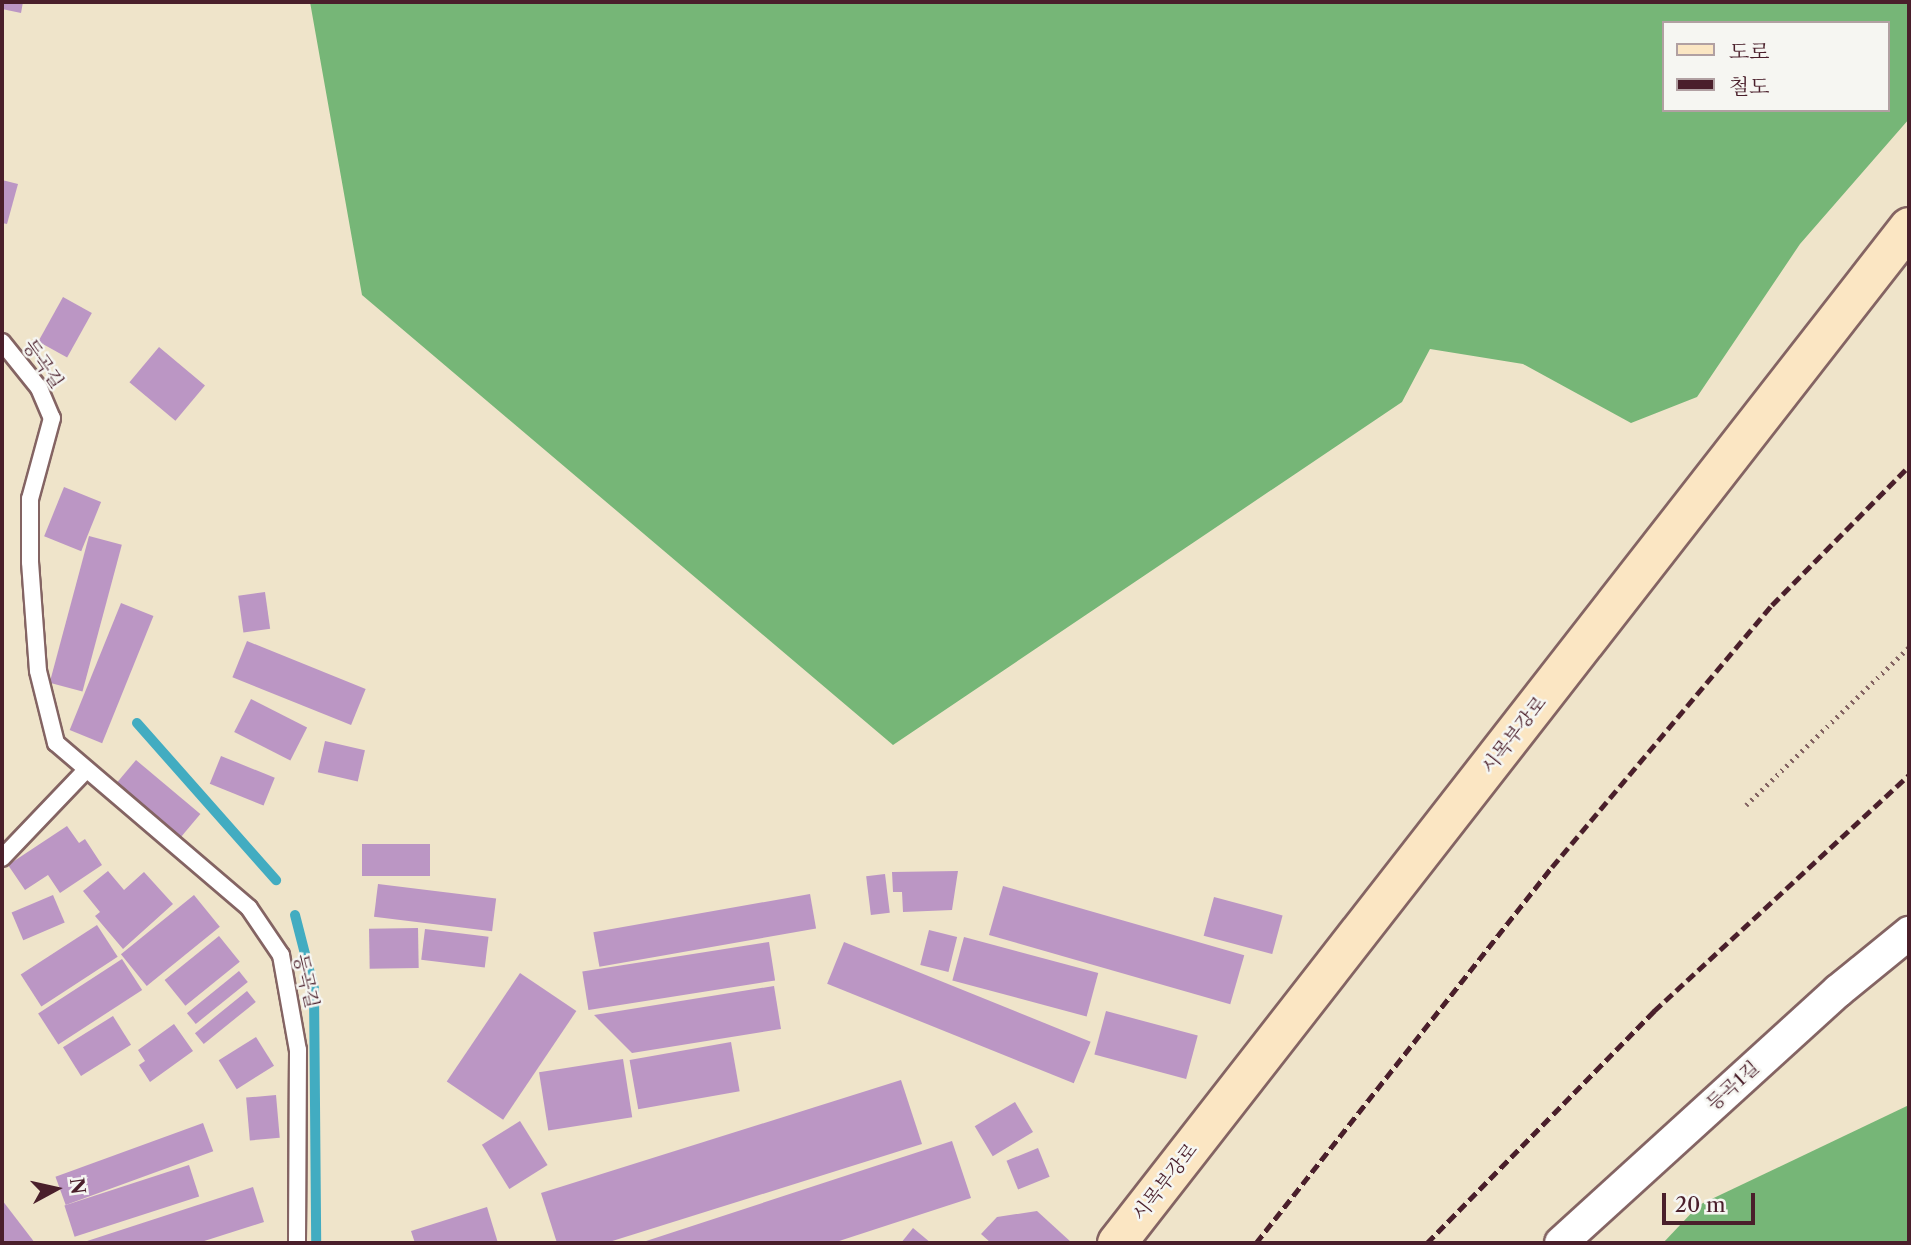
<!DOCTYPE html>
<html>
<head>
<meta charset="utf-8">
<style>
  body { margin:0 }
  #map { position:relative; width:1911px; height:1245px; overflow:hidden; background:#efe4ca; font-family:"Libre Caslon Text","Noto Serif KR",serif }
  div>[style] { position:absolute }
  .forest>* { inset:0; background:#76b677 }
  .stream>* { height:10px; margin:-5px; padding:0 5px; transform-origin:5px; border-radius:5px; background:#42acc1 }
  .building>* { inset:0; background:#bb96c4; transform-origin:0 0 }
  .path>* { height:4.5px; margin-top:-2.25px; transform-origin:0; background:repeating-linear-gradient(90deg,#846463 0 2px,transparent 0 7px) }
  .roads { filter:drop-shadow(2px 0 #846463) drop-shadow(-2px 0 #846463) drop-shadow(0 2px #846463) drop-shadow(0 -2px #846463) }
  .lane>* { height:16px; margin:-8px; padding:0 8px; transform-origin:8px; border-radius:8px; background:#fff }
  .street>* { height:32px; margin:-16px; padding:0 16px; transform-origin:16px; border-radius:16px; background:#fff }
  .secondary>* { height:38px; margin:-19px; padding:0 19px; transform-origin:19px; border-radius:19px; background:#fbe6c3 }
  .rail>* { height:5px; margin-top:-2.5px; transform-origin:0; background:repeating-linear-gradient(90deg,#4a1f2b 0 10px,transparent 0 15px) }
  span { translate:-50% -50%; white-space:nowrap; text-align:center; line-height:1.15; -webkit-text-stroke:5px #f6f6f2; paint-order:stroke }
  .street-label { font-size:19px; color:#4a1f2b }
  .frame { position:absolute; inset:0; border:4px solid #4a1f2b; pointer-events:none }
  .legend { position:absolute; left:1662px; top:21px; width:228px; height:91px; box-sizing:border-box; background:#f6f6f2; border:2px solid #b1a0a2; margin:0; padding:9px 12px; list-style:none; font-size:21px; color:#4a1f2b }
  .legend li { display:flex; align-items:center; gap:14px; height:35px }
  .legend b { width:35px; border:2px solid #b1a0a2 }
  .north { position:absolute; left:21px; top:1154px; width:70px; height:70px; -webkit-text-stroke:5px #f6f6f2; paint-order:stroke; rotate:82deg; font-size:19px; font-weight:700; line-height:28px; text-align:center; color:#4a1f2b }
  .north::after { content:''; display:block; margin:auto; width:24px; height:32px; background:#4a1f2b; clip-path:polygon(50% 0,100% 100%,50% 72%,0 100%) }
  .scale { position:absolute; left:1662px; top:1193px; width:93px; height:32px; box-sizing:border-box; border:4px solid #4a1f2b; border-top:0; padding-left:9px; font-size:21px; line-height:24px; white-space:nowrap; color:#4a1f2b; -webkit-text-stroke:5px #f6f6f2; paint-order:stroke }
</style>
</head>
<body>
<div id="map">
  <div class="forest">
    <div style="clip-path:polygon(evenodd,310px 2px,1909px 2px,1909px 119px,1800px 244px,1697px 397px,1631px 423px,1523px 364px,1430px 349px,1402px 402px,893px 745px,362px 295px,310px 2px,1664px 23px,1888px 23px,1888px 110px,1664px 110px,1664px 23px)"></div>
    <div style="clip-path:polygon(1909px 1105px,1909px 1243px,1663px 1243px,1699px 1205px)"></div>
  </div>
  <div class="stream">
    <div style="left:137px;top:723px;width:210px;rotate:48.5deg"></div>
    <div style="left:295px;top:915px;width:76px;rotate:75.6deg"></div>
    <div style="left:314px;top:989px;width:254px;rotate:89.5deg"></div>
  </div>
  <div class="building">
    <div style="clip-path:polygon(2px 2px,23px 2px,21px 13px,2px 9px)"></div>
    <div style="clip-path:polygon(2px 180px,18px 184px,7px 224px,2px 223px)"></div>
    <div style="left:63px;top:297px;width:33px;height:51px;rotate:29deg"></div>
    <div style="left:159px;top:347px;width:60px;height:46px;rotate:40deg"></div>
    <div style="left:64px;top:487px;width:40px;height:53px;rotate:22deg"></div>
    <div style="left:89px;top:536px;width:34px;height:152px;rotate:15deg"></div>
    <div style="left:265px;top:592px;width:37px;height:27px;rotate:82deg"></div>
    <div style="left:121px;top:603px;width:35px;height:137px;rotate:22deg"></div>
    <div style="left:247px;top:641px;width:128px;height:39px;rotate:22deg"></div>
    <div style="left:251px;top:699px;width:63px;height:37px;rotate:27deg"></div>
    <div style="left:325px;top:741px;width:41px;height:32px;rotate:13deg"></div>
    <div style="left:221px;top:756px;width:58px;height:30px;rotate:22deg"></div>
    <div style="left:136px;top:760px;width:84px;height:37px;rotate:40deg"></div>
    <div style="clip-path:polygon(67px 826px,79px 843px,85px 839px,102px 865px,60px 893px,48px 875px,25px 890px,8px 865px)"></div>
    <div style="left:430px;top:844px;width:32px;height:68px;rotate:90deg"></div>
    <div style="clip-path:polygon(108px 871px,124px 890px,144px 872px,173px 904px,123px 949px,95px 916px,100px 912px,83px 891px)"></div>
    <div style="clip-path:polygon(958px 871px,952px 910px,903px 912px,902px 892px,893px 892px,892px 872px)"></div>
    <div style="left:885px;top:874px;width:39px;height:19px;rotate:83deg"></div>
    <div style="left:378px;top:884px;width:119px;height:33px;rotate:7deg"></div>
    <div style="left:1003px;top:886px;width:251px;height:51px;rotate:16deg"></div>
    <div style="left:810px;top:894px;width:35px;height:220px;rotate:80deg"></div>
    <div style="left:53px;top:895px;width:30px;height:45px;rotate:67deg"></div>
    <div style="left:194px;top:895px;width:41px;height:94px;rotate:51deg"></div>
    <div style="left:1214px;top:897px;width:71px;height:40px;rotate:15deg"></div>
    <div style="left:97px;top:925px;width:38px;height:91px;rotate:57deg"></div>
    <div style="left:418px;top:928px;width:40px;height:49px;rotate:89deg"></div>
    <div style="left:425px;top:929px;width:64px;height:31px;rotate:7deg"></div>
    <div style="left:929px;top:930px;width:29px;height:36px;rotate:14deg"></div>
    <div style="left:219px;top:936px;width:33px;height:70px;rotate:51deg"></div>
    <div style="left:964px;top:937px;width:139px;height:45px;rotate:15deg"></div>
    <div style="left:769px;top:942px;width:39px;height:189px;rotate:81deg"></div>
    <div style="left:844px;top:942px;width:266px;height:45px;rotate:22deg"></div>
    <div style="left:122px;top:959px;width:37px;height:100px;rotate:57deg"></div>
    <div style="left:239px;top:971px;width:14px;height:67px;rotate:51deg"></div>
    <div style="left:520px;top:973px;width:68px;height:131px;rotate:34deg"></div>
    <div style="clip-path:polygon(774px 986px,781px 1029px,632px 1053px,594px 1015px)"></div>
    <div style="left:247px;top:991px;width:14px;height:67px;rotate:51deg"></div>
    <div style="left:1106px;top:1011px;width:95px;height:45px;rotate:15deg"></div>
    <div style="left:113px;top:1016px;width:34px;height:59px;rotate:58deg"></div>
    <div style="clip-path:polygon(174px 1024px,193px 1051px,150px 1082px,139px 1065px,145px 1061px,138px 1050px)"></div>
    <div style="left:256px;top:1037px;width:34px;height:44px;rotate:58deg"></div>
    <div style="left:731px;top:1042px;width:50px;height:103px;rotate:80deg"></div>
    <div style="left:623px;top:1059px;width:59px;height:85px;rotate:81deg"></div>
    <div style="clip-path:polygon(901px 1080px,922px 1144px,606px 1243px,557px 1243px,541px 1193px)"></div>
    <div style="left:276px;top:1095px;width:43px;height:30px;rotate:85deg"></div>
    <div style="left:1015px;top:1102px;width:35px;height:47px;rotate:59deg"></div>
    <div style="left:520px;top:1121px;width:52px;height:45px;rotate:58deg"></div>
    <div style="left:203px;top:1123px;width:30px;height:157px;rotate:70deg"></div>
    <div style="clip-path:polygon(952px 1141px,971px 1198px,833px 1243px,640px 1243px)"></div>
    <div style="left:1038px;top:1148px;width:31px;height:34px;rotate:68deg"></div>
    <div style="left:189px;top:1165px;width:33px;height:131px;rotate:72deg"></div>
    <div style="clip-path:polygon(253px 1187px,264px 1222px,198px 1243px,81px 1243px)"></div>
    <div style="clip-path:polygon(2px 1200px,35px 1243px,2px 1243px)"></div>
    <div style="clip-path:polygon(487px 1207px,498px 1243px,415px 1243px,411px 1231px)"></div>
    <div style="clip-path:polygon(1037px 1211px,1072px 1243px,991px 1243px,981px 1234px,997px 1217px)"></div>
    <div style="clip-path:polygon(913px 1228px,931px 1243px,901px 1243px)"></div>
  </div>
  <div class="path">
    <div style="left:1746px;top:805px;width:227px;rotate:-44.1deg"></div>
  </div>
  <div class="roads">
    <div class="lane">
      <div style="left:2px;top:342px;width:59px;rotate:51.2deg"></div>
      <div style="left:39px;top:388px;width:33px;rotate:67deg"></div>
      <div style="left:52px;top:418px;width:84px;rotate:105.2deg"></div>
      <div style="left:30px;top:499px;width:63px;rotate:90deg"></div>
      <div style="left:30px;top:562px;width:109px;rotate:85.8deg"></div>
      <div style="left:38px;top:671px;width:74px;rotate:76deg"></div>
      <div style="left:56px;top:743px;width:254px;rotate:40.5deg"></div>
      <div style="left:249px;top:908px;width:57px;rotate:55.8deg"></div>
      <div style="left:281px;top:955px;width:97px;rotate:79.9deg"></div>
      <div style="left:298px;top:1050px;width:193px;rotate:90.3deg"></div>
      <div style="left:2px;top:858px;width:122px;rotate:-46.3deg"></div>
    </div>
    <div class="street">
      <div style="left:1561px;top:1243px;width:374px;rotate:-42.3deg"></div>
      <div style="left:1838px;top:991px;width:92px;rotate:-39.2deg"></div>
    </div>
    <div class="secondary">
      <div style="left:1117px;top:1243px;width:1288px;rotate:-52.06deg"></div>
    </div>
  </div>
  <div class="rail">
    <div style="left:1256px;top:1243px;width:479px;rotate:-51.8deg"></div>
    <div style="left:1552px;top:867px;width:342px;rotate:-50deg"></div>
    <div style="left:1772px;top:605px;width:195px;rotate:-45.4deg"></div>
    <div style="left:1427px;top:1243px;width:325px;rotate:-45.6deg"></div>
    <div style="left:1654px;top:1011px;width:347px;rotate:-42.8deg"></div>
  </div>
  <div class="street-label">
    <span style="left:43px;top:364px;rotate:55deg">등곡길</span>
    <span style="left:1514px;top:735px;rotate:-52deg">시목부강로</span>
    <span style="left:306px;top:981px;rotate:77deg">등곡길</span>
    <span style="left:1733px;top:1086px;rotate:-42deg">등곡1길</span>
    <span style="left:1165px;top:1182px;rotate:-52deg">시목부강로</span>
  </div>
  <div class="frame"></div>
  <ul class="legend">
  <li><b style="height:9px;background:#fbe6c3"></b>도로</li>
  <li><b style="height:9px;background:#4a1f2b"></b>철도</li>
  </ul>
  <div class="north">N</div>
  <div class="scale">20 m</div>
</div>
</body>
</html>
